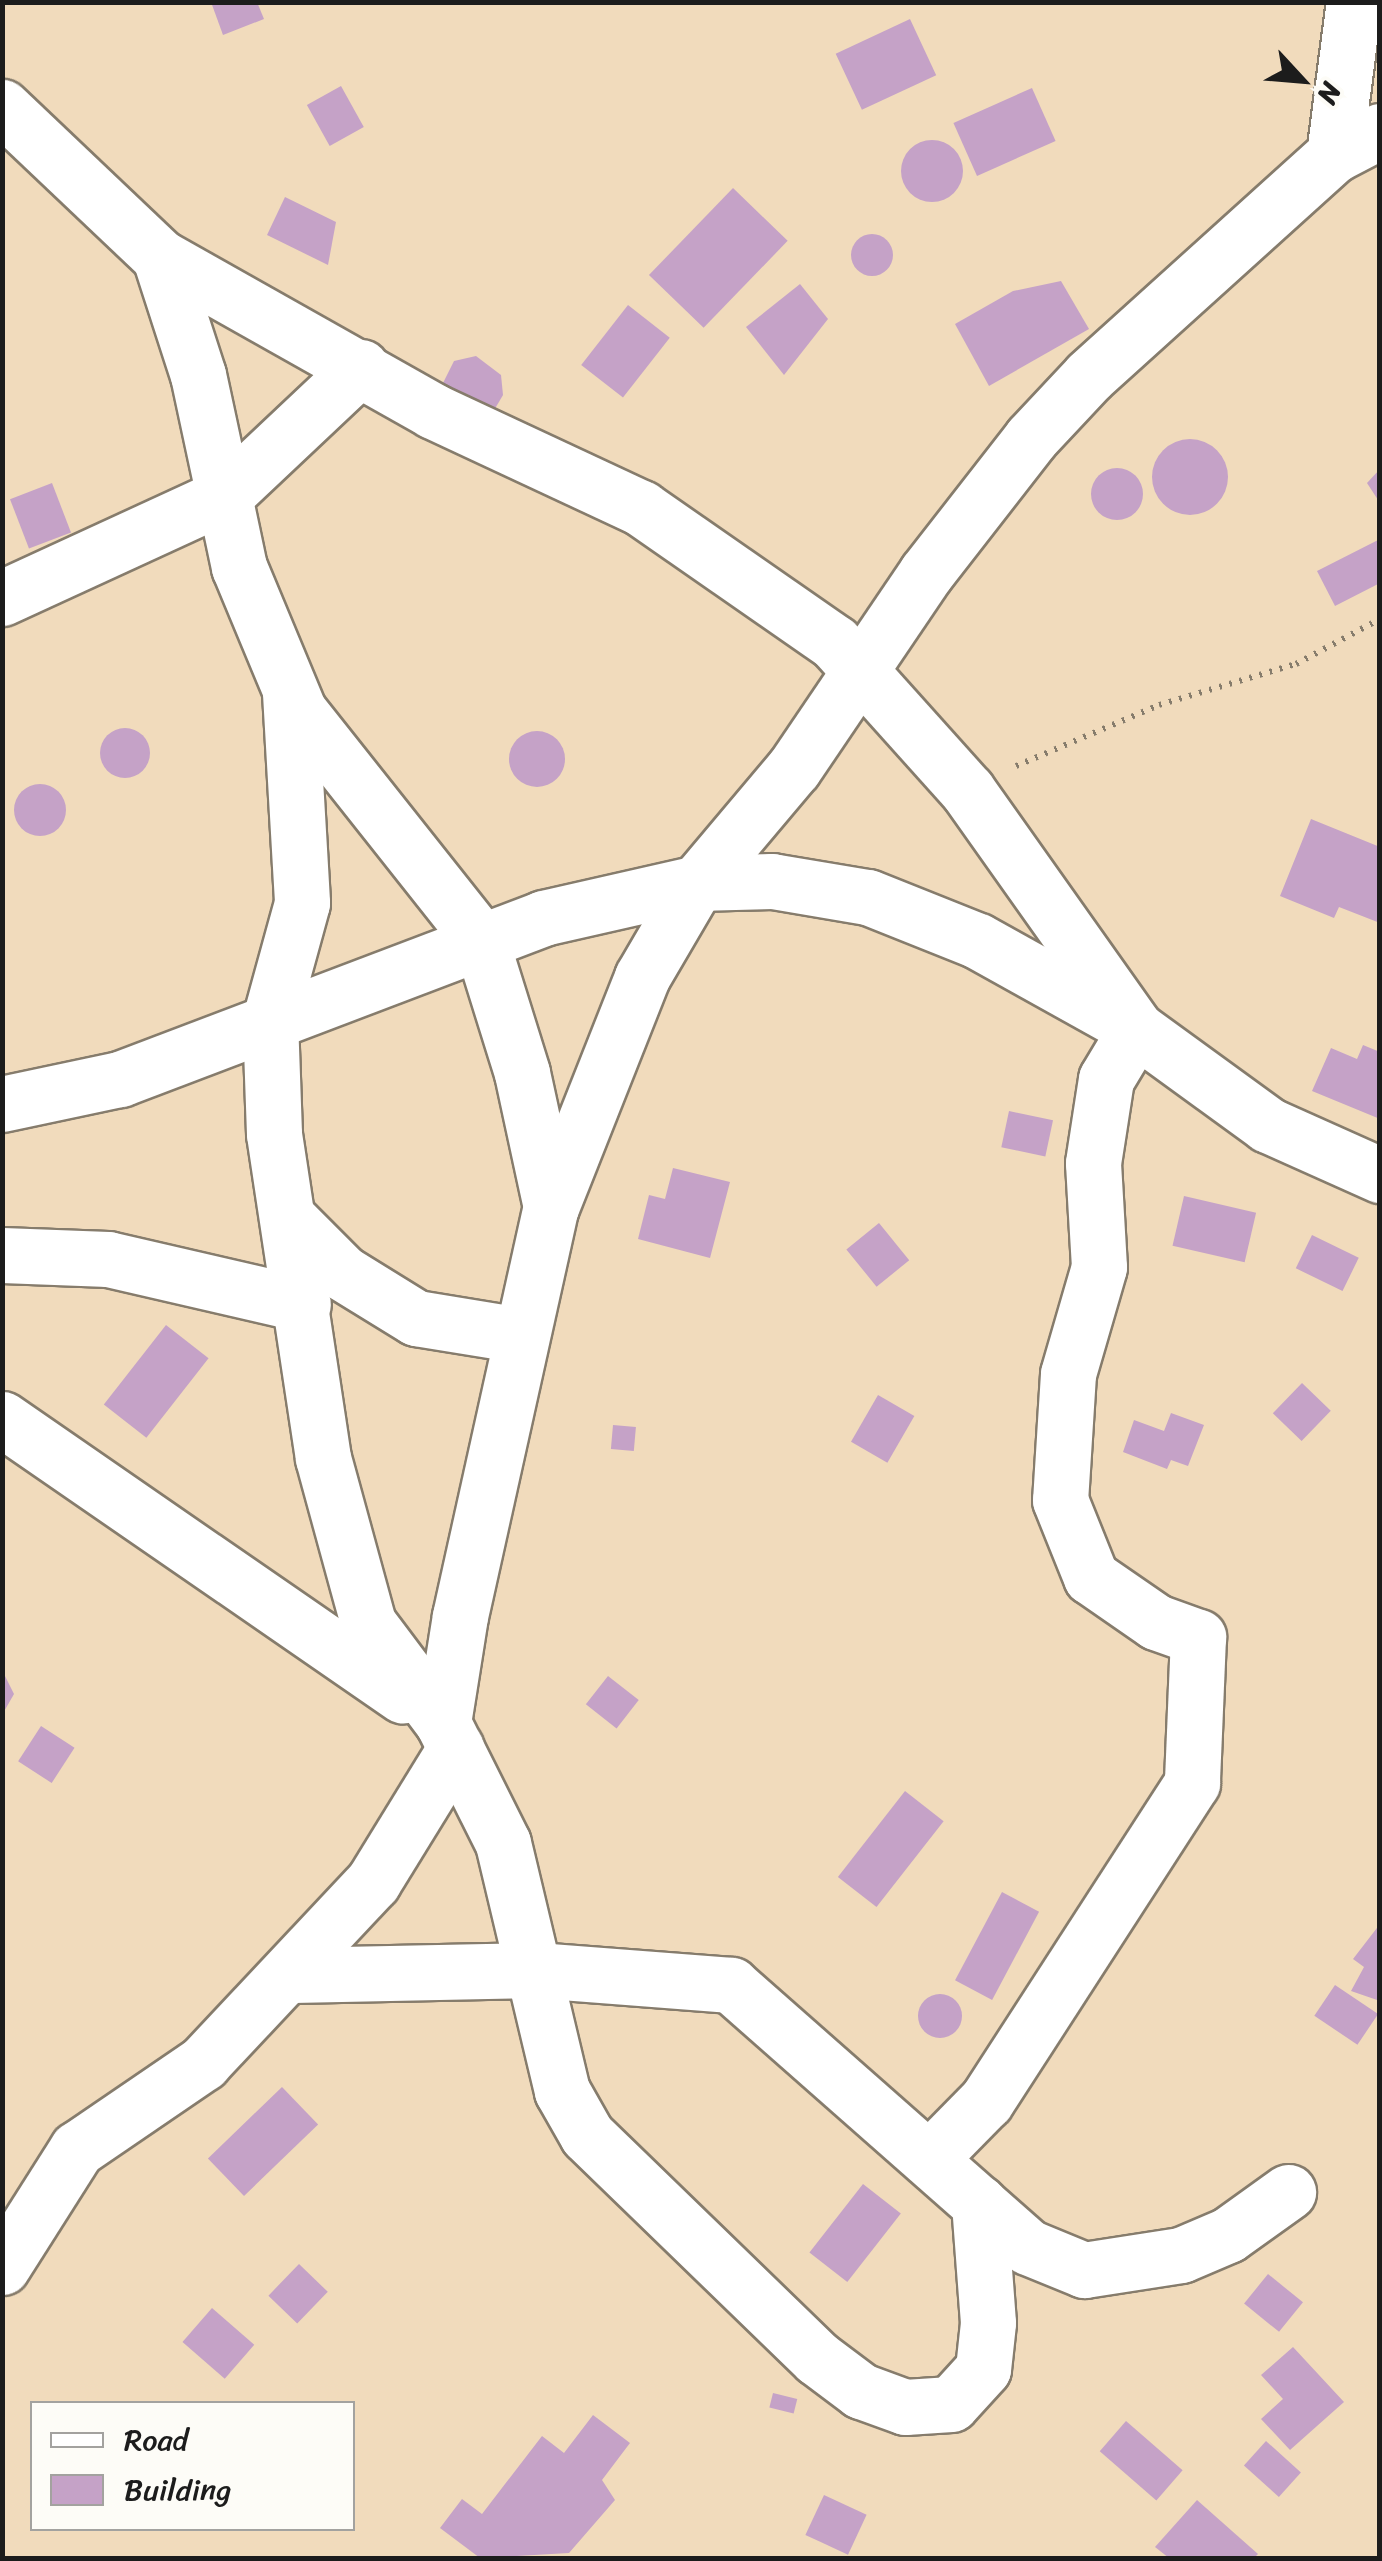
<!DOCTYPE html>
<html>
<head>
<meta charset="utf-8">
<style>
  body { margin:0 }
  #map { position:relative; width:1382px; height:2561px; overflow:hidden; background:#f1dbbc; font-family:Sriracha,sans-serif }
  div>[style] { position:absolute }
  .building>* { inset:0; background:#c5a2c7; transform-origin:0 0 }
  .round { border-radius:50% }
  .path>* { height:6px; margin-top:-3px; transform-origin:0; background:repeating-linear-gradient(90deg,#867c6c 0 2.5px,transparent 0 10.5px) }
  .roads { filter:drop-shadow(2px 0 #867c6c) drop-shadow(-2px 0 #867c6c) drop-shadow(0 2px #867c6c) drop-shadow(0 -2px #867c6c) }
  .minor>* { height:55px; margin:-27.5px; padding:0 27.5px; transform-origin:27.5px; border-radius:27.5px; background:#fff }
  span { translate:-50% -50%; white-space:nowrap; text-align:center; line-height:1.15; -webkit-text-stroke:8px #fdfcf7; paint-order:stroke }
  .frame { position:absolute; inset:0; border:5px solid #1c1c1c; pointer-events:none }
  .legend { position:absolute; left:30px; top:2401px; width:325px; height:130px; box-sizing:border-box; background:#fdfcf7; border:2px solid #a3a29f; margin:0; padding:12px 18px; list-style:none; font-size:30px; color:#1c1c1c }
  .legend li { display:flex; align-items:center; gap:20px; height:50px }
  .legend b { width:50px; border:2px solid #a3a29f }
  .north { position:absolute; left:1252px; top:30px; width:100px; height:100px; -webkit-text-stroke:8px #fdfcf7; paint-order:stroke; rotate:116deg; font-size:28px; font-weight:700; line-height:40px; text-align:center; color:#1c1c1c }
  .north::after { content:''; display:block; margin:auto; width:35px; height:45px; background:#1c1c1c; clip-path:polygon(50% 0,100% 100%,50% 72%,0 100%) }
</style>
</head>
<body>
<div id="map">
  <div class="building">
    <div style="clip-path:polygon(211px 2px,257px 2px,264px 19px,223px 35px)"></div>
    <div style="left:910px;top:19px;width:62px;height:82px;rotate:65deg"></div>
    <div style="left:341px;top:86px;width:47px;height:39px;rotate:61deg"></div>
    <div style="left:1032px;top:88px;width:58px;height:86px;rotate:66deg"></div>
    <div class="round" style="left:901px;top:140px;width:62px;height:62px"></div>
    <div style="left:733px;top:188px;width:76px;height:121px;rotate:44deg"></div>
    <div style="clip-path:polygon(285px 197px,336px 222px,328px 265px,267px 235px)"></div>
    <div class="round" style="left:851px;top:234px;width:42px;height:42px"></div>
    <div style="clip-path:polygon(1061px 281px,1089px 329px,989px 386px,955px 324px,1013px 291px)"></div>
    <div style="clip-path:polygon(800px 284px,828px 319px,784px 375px,746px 327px)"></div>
    <div style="left:628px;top:305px;width:53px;height:76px;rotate:38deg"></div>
    <div style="clip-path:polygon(476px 356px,501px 375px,503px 395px,493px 412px,440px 389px,454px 361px)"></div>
    <div class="round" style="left:1152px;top:439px;width:76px;height:76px"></div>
    <div class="round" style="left:1091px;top:468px;width:52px;height:52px"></div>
    <div style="clip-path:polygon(1380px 469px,1380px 503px,1367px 483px)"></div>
    <div style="left:52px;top:483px;width:53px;height:45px;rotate:69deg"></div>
    <div style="clip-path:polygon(1380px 539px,1380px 583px,1335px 606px,1317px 571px)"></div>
    <div class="round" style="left:100px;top:728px;width:50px;height:50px"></div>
    <div class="round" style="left:509px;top:731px;width:56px;height:56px"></div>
    <div class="round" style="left:14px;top:784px;width:52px;height:52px"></div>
    <div style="clip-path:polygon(1311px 819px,1380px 847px,1380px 923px,1339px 907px,1334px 918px,1280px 896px)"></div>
    <div style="clip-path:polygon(1363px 1045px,1380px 1052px,1380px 1119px,1312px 1091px,1331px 1048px,1357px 1059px)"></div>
    <div style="left:1009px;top:1111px;width:45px;height:37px;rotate:12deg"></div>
    <div style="clip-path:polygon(673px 1168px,730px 1182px,710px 1258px,638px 1239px,649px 1195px,665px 1199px)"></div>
    <div style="left:1184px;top:1196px;width:74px;height:51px;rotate:13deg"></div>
    <div style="left:879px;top:1223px;width:48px;height:42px;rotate:51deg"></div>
    <div style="left:1312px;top:1235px;width:52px;height:37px;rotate:26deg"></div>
    <div style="left:166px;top:1325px;width:54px;height:101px;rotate:38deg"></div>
    <div style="left:1302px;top:1383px;width:40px;height:42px;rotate:44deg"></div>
    <div style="left:878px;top:1395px;width:42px;height:54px;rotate:30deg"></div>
    <div style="clip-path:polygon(1171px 1413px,1204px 1425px,1188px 1466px,1171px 1460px,1167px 1469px,1123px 1452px,1134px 1420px,1164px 1431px)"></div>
    <div style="left:613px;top:1425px;width:23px;height:24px;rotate:5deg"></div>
    <div style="clip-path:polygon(2px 1670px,14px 1694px,2px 1715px)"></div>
    <div style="left:608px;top:1676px;width:39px;height:36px;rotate:38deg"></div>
    <div style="left:41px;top:1726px;width:40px;height:42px;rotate:33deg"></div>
    <div style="left:905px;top:1791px;width:49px;height:109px;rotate:38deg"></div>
    <div style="left:1002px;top:1892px;width:42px;height:100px;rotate:28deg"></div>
    <div style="clip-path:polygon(1380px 1924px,1380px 2001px,1351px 1991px,1364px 1967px,1353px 1959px)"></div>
    <div style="left:1335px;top:1985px;width:52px;height:37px;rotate:34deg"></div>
    <div class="round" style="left:918px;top:1994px;width:44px;height:44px"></div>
    <div style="left:282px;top:2087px;width:52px;height:103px;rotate:46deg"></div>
    <div style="left:863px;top:2184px;width:48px;height:87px;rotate:38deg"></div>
    <div style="left:299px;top:2264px;width:40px;height:44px;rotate:44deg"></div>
    <div style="left:1268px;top:2274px;width:45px;height:38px;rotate:39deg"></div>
    <div style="left:212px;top:2308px;width:56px;height:45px;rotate:41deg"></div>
    <div style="clip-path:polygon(1293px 2347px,1344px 2402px,1290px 2450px,1261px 2419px,1283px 2399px,1261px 2375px)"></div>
    <div style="left:773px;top:2393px;width:25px;height:15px;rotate:14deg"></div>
    <div style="clip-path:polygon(593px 2415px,630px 2443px,602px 2480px,615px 2500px,569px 2553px,480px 2558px,440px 2528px,462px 2499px,482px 2514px,542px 2436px,564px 2453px)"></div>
    <div style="left:1126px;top:2421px;width:75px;height:40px;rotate:41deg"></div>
    <div style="left:1266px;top:2441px;width:47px;height:33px;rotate:42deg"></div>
    <div style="left:824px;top:2495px;width:47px;height:44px;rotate:25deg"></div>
    <div style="clip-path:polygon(1197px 2500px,1258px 2554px,1254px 2558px,1169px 2558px,1155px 2547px)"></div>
  </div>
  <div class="path">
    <div style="left:1016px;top:766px;width:155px;rotate:-23.1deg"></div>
    <div style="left:1159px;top:705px;width:143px;rotate:-16.7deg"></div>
    <div style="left:1296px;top:664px;width:95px;rotate:-28.2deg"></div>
  </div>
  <div class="roads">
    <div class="minor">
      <div style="left:2px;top:107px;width:218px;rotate:43.5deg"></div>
      <div style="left:160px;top:257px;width:313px;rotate:29.4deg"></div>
      <div style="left:433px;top:411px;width:230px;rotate:25deg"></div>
      <div style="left:641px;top:508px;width:236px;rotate:34.8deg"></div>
      <div style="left:835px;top:643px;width:198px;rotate:48.1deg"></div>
      <div style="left:967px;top:790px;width:293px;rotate:54.7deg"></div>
      <div style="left:1136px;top:1029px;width:58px;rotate:121deg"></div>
      <div style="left:1106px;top:1079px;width:85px;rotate:98.8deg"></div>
      <div style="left:1093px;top:1163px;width:104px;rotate:86.7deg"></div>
      <div style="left:1099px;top:1267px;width:111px;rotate:106.2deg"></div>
      <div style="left:1068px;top:1374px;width:126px;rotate:93.6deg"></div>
      <div style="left:1060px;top:1500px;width:83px;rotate:68.1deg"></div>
      <div style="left:1091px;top:1577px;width:79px;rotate:34.7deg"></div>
      <div style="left:1156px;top:1622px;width:45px;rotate:19.7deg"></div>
      <div style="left:1198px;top:1637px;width:146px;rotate:92.4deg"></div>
      <div style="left:1192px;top:1783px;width:379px;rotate:122.9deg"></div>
      <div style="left:986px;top:2101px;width:81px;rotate:134.5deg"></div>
      <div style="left:1334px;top:155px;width:154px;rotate:-82.6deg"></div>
      <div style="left:361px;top:367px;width:188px;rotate:136.7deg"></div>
      <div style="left:224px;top:496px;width:73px;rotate:78.1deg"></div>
      <div style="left:239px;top:567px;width:156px;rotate:67.4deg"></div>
      <div style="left:299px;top:711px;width:293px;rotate:51.6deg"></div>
      <div style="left:481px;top:941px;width:138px;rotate:72.7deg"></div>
      <div style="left:522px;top:1073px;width:137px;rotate:77.8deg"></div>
      <div style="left:2px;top:598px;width:244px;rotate:-24.7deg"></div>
      <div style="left:224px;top:496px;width:124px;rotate:-102.1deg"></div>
      <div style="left:198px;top:375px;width:124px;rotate:-107.9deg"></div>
      <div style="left:290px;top:693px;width:210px;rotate:86.7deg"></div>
      <div style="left:302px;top:903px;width:120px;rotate:105.4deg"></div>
      <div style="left:270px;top:1019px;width:115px;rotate:88deg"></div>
      <div style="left:274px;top:1134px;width:328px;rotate:81.4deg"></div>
      <div style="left:323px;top:1458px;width:171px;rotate:74.7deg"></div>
      <div style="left:368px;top:1623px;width:125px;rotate:53.1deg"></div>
      <div style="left:2px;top:1104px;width:121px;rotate:-12deg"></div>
      <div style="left:120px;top:1079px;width:453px;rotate:-20.8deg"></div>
      <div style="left:543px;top:918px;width:158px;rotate:-12.8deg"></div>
      <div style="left:697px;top:883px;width:75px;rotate:-1.5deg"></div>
      <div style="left:772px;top:881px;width:97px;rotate:9.5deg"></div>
      <div style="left:868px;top:897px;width:118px;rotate:21.8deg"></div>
      <div style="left:978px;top:941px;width:181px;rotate:29.1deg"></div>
      <div style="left:1136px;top:1029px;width:163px;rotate:36deg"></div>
      <div style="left:1268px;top:1125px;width:123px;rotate:24.1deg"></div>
      <div style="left:292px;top:1222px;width:72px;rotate:45deg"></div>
      <div style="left:343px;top:1273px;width:86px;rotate:31.7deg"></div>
      <div style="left:416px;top:1318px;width:105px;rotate:9.3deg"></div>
      <div style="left:2px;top:1255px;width:106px;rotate:2.2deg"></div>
      <div style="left:108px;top:1259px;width:200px;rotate:13deg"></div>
      <div style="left:2px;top:1419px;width:487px;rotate:34.6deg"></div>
      <div style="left:292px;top:1975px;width:244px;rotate:-1.2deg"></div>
      <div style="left:536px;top:1970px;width:196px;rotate:4.4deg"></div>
      <div style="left:731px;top:1985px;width:396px;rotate:41.4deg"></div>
      <div style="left:1028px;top:2247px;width:61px;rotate:22.3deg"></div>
      <div style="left:1084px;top:2270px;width:98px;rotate:-8.8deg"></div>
      <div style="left:1181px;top:2255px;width:51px;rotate:-23.1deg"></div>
      <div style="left:1228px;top:2235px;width:74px;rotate:-35.6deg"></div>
      <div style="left:979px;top:2203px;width:120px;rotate:85.7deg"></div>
      <div style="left:988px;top:2323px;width:46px;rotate:96.2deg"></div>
      <div style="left:983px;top:2369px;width:47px;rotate:132.4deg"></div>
      <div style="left:951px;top:2404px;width:46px;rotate:176.3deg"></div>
      <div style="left:905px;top:2407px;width:47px;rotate:-160deg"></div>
      <div style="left:861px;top:2391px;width:55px;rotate:-143.1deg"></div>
      <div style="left:817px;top:2358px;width:320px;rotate:-135.9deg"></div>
      <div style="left:587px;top:2135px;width:51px;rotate:-119.6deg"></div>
      <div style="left:562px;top:2091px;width:255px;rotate:-103.4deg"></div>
      <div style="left:503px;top:1843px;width:134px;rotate:-116.6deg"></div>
      <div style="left:443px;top:1723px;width:108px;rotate:-81deg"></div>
      <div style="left:460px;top:1616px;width:419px;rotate:-77.5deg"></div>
      <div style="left:551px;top:1207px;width:247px;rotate:-68.4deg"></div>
      <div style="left:642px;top:977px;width:109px;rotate:-59.7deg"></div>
      <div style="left:697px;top:883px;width:150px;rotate:-49.9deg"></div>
      <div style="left:794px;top:768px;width:235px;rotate:-55.9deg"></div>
      <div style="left:926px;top:573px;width:171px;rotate:-52.1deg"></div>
      <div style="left:1031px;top:438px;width:85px;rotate:-46.9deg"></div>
      <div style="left:1089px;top:376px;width:330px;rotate:-42.1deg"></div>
      <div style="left:1334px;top:155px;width:52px;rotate:-27.6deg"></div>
      <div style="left:2px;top:2267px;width:140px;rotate:-57.6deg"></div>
      <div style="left:77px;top:2149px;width:153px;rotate:-34.3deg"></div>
      <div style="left:203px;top:2063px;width:248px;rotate:-46.8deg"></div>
      <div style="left:373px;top:1882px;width:158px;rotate:-58.4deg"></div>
    </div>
  </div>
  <div class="frame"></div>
  <ul class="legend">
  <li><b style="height:12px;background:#fff"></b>Road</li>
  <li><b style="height:28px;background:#c5a2c7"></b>Building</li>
  </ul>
  <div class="north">N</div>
</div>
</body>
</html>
